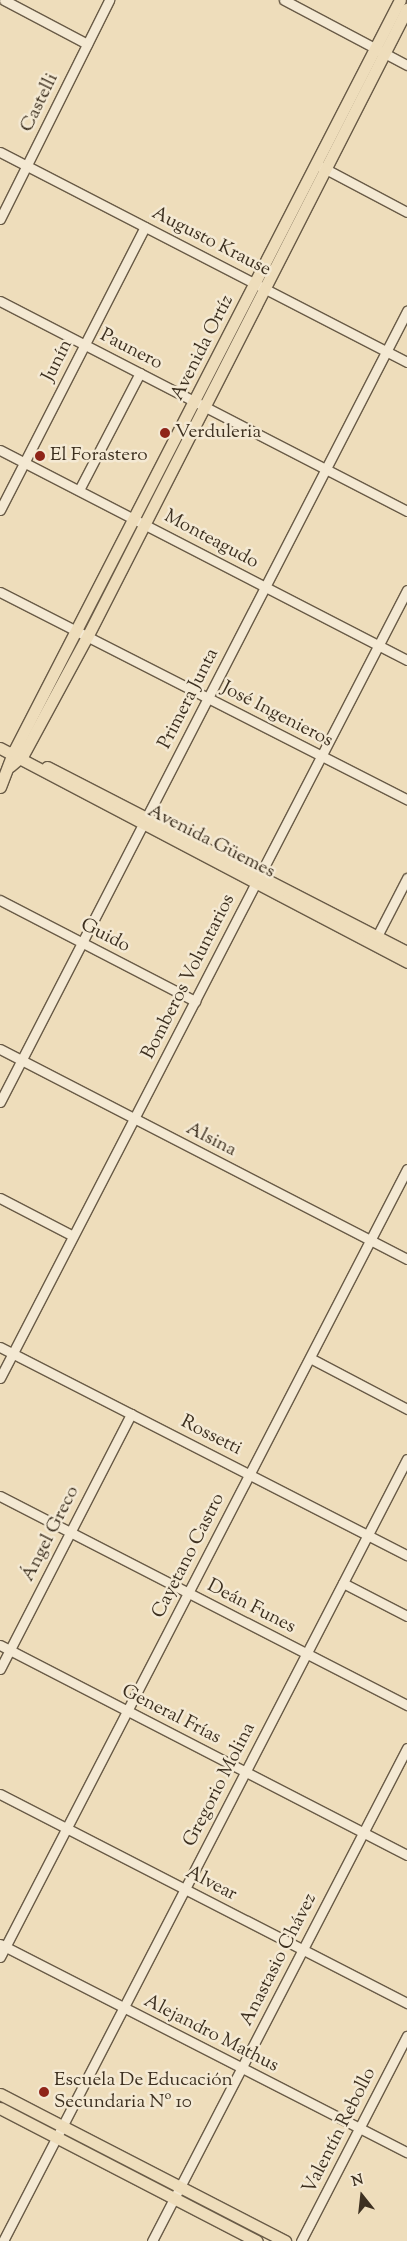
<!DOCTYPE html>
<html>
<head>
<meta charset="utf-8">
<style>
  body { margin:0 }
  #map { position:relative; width:407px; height:2241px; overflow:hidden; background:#edb; font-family:"Sorts Mill Goudy",serif }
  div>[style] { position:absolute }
  .roads { filter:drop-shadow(1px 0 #695b47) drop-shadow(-1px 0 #695b47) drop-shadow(0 1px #695b47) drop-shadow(0 -1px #695b47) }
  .minor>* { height:9px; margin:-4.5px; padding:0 4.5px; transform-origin:4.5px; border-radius:4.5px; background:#f4e9d3 }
  .major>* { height:11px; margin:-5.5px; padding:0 5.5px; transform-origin:5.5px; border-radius:5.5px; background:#edb }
  .dots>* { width:14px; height:14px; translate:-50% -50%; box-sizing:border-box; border:2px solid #f4e9d3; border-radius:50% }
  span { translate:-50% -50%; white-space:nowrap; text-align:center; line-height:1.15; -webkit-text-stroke:5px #f4e9d3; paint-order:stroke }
  .street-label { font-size:19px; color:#3d3020 }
  .poi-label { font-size:19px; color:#3d3020 }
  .left { translate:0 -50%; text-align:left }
  .north { position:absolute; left:337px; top:2171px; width:50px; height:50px; -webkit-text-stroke:4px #f4e9d3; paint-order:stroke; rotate:344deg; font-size:14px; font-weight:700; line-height:20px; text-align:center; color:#3d3020 }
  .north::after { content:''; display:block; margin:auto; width:18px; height:22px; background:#3d3020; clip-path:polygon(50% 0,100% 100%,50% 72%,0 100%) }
</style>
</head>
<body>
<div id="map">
  <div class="roads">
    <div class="minor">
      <div style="left:4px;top:0;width:94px;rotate:27.9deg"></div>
      <div style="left:284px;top:0;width:139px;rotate:27.9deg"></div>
      <div style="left:0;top:152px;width:458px;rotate:27.3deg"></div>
      <div style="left:320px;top:166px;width:98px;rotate:27.9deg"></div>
      <div style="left:0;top:219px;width:245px;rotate:-63.5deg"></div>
      <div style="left:0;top:301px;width:458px;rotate:27.3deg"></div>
      <div style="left:0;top:450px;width:458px;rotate:27.3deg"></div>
      <div style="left:79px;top:490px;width:132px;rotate:-62.5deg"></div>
      <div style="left:0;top:510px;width:318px;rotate:-62.9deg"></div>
      <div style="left:0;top:592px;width:457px;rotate:27deg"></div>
      <div style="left:0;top:900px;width:220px;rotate:27.4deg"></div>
      <div style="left:374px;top:942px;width:72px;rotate:-62.7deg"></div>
      <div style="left:0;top:1049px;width:458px;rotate:27.3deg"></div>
      <div style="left:0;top:1102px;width:890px;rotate:-62.77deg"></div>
      <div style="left:0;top:1198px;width:82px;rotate:27.5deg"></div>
      <div style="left:0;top:1347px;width:457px;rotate:27.1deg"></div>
      <div style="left:310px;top:1358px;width:110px;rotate:27.7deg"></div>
      <div style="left:0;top:1378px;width:887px;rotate:-62.68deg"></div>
      <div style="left:0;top:1496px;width:458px;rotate:27.2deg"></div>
      <div style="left:343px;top:1583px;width:72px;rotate:27.3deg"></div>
      <div style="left:0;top:1645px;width:458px;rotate:27.3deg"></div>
      <div style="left:0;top:1669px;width:287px;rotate:-62.8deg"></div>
      <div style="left:0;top:1794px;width:458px;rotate:27.2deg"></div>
      <div style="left:0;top:1944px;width:457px;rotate:27.1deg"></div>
      <div style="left:0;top:1957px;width:887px;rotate:-62.68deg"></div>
      <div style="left:3px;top:2241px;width:880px;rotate:-62.68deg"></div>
      <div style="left:152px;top:2241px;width:555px;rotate:-62.65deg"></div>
      <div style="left:301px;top:2241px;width:231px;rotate:-62.7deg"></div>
    </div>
    <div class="major">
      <div style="left:0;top:748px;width:460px;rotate:27.7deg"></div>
      <div style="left:10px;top:766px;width:17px;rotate:-40deg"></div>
      <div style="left:23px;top:755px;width:136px;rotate:-61.6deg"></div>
      <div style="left:88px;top:635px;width:703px;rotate:-63deg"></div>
      <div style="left:47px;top:767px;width:405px;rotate:27.2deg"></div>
      <div style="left:0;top:787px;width:39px;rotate:-69deg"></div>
      <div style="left:14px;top:751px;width:844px;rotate:-62.8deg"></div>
      <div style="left:0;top:2094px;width:321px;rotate:27.3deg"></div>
      <div style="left:0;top:2108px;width:289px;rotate:27.4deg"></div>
    </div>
  </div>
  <div class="dots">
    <div style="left:165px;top:433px;background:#8f2418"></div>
    <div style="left:40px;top:456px;background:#8f2418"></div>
    <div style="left:44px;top:2092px;background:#8f2418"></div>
  </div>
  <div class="street-label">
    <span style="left:40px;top:103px;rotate:-64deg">Castelli</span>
    <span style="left:211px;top:242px;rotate:27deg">Augusto Krause</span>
    <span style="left:203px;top:348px;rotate:-63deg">Avenida Ortíz</span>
    <span style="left:131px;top:350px;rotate:27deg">Paunero</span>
    <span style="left:58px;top:361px;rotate:-63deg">Junín</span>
    <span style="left:211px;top:540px;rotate:28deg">Monteagudo</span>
    <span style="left:189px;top:699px;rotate:-63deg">Primera Junta</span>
    <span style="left:277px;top:715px;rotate:27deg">José Ingenieros</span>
    <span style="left:211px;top:842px;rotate:27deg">Avenida Güemes</span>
    <span style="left:105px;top:936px;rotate:27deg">Guido</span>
    <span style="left:189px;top:977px;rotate:-63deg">Bomberos Voluntarios</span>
    <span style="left:211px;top:1140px;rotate:27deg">Alsina</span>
    <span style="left:211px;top:1436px;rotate:27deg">Rossetti</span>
    <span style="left:51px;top:1534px;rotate:-63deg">Ángel Greco</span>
    <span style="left:189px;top:1556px;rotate:-63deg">Cayetano Castro</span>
    <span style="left:251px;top:1607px;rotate:27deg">Deán Funes</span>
    <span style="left:171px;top:1715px;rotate:27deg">General Frías</span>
    <span style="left:220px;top:1785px;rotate:-63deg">Gregorio Molina</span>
    <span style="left:211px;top:1884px;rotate:27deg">Alvear</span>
    <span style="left:279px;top:1960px;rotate:-63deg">Anastasio Chávez</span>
    <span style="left:211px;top:2034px;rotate:27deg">Alejandro Mathus</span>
    <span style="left:340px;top:2131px;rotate:-63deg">Valentín Rebollo</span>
  </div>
  <div class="poi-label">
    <span class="left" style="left:175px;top:433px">Verduleria</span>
    <span class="left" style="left:50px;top:456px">El Forastero</span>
    <span class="left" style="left:54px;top:2092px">Escuela De Educación<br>Secundaria Nº 10</span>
  </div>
  <div class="north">N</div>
</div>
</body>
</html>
